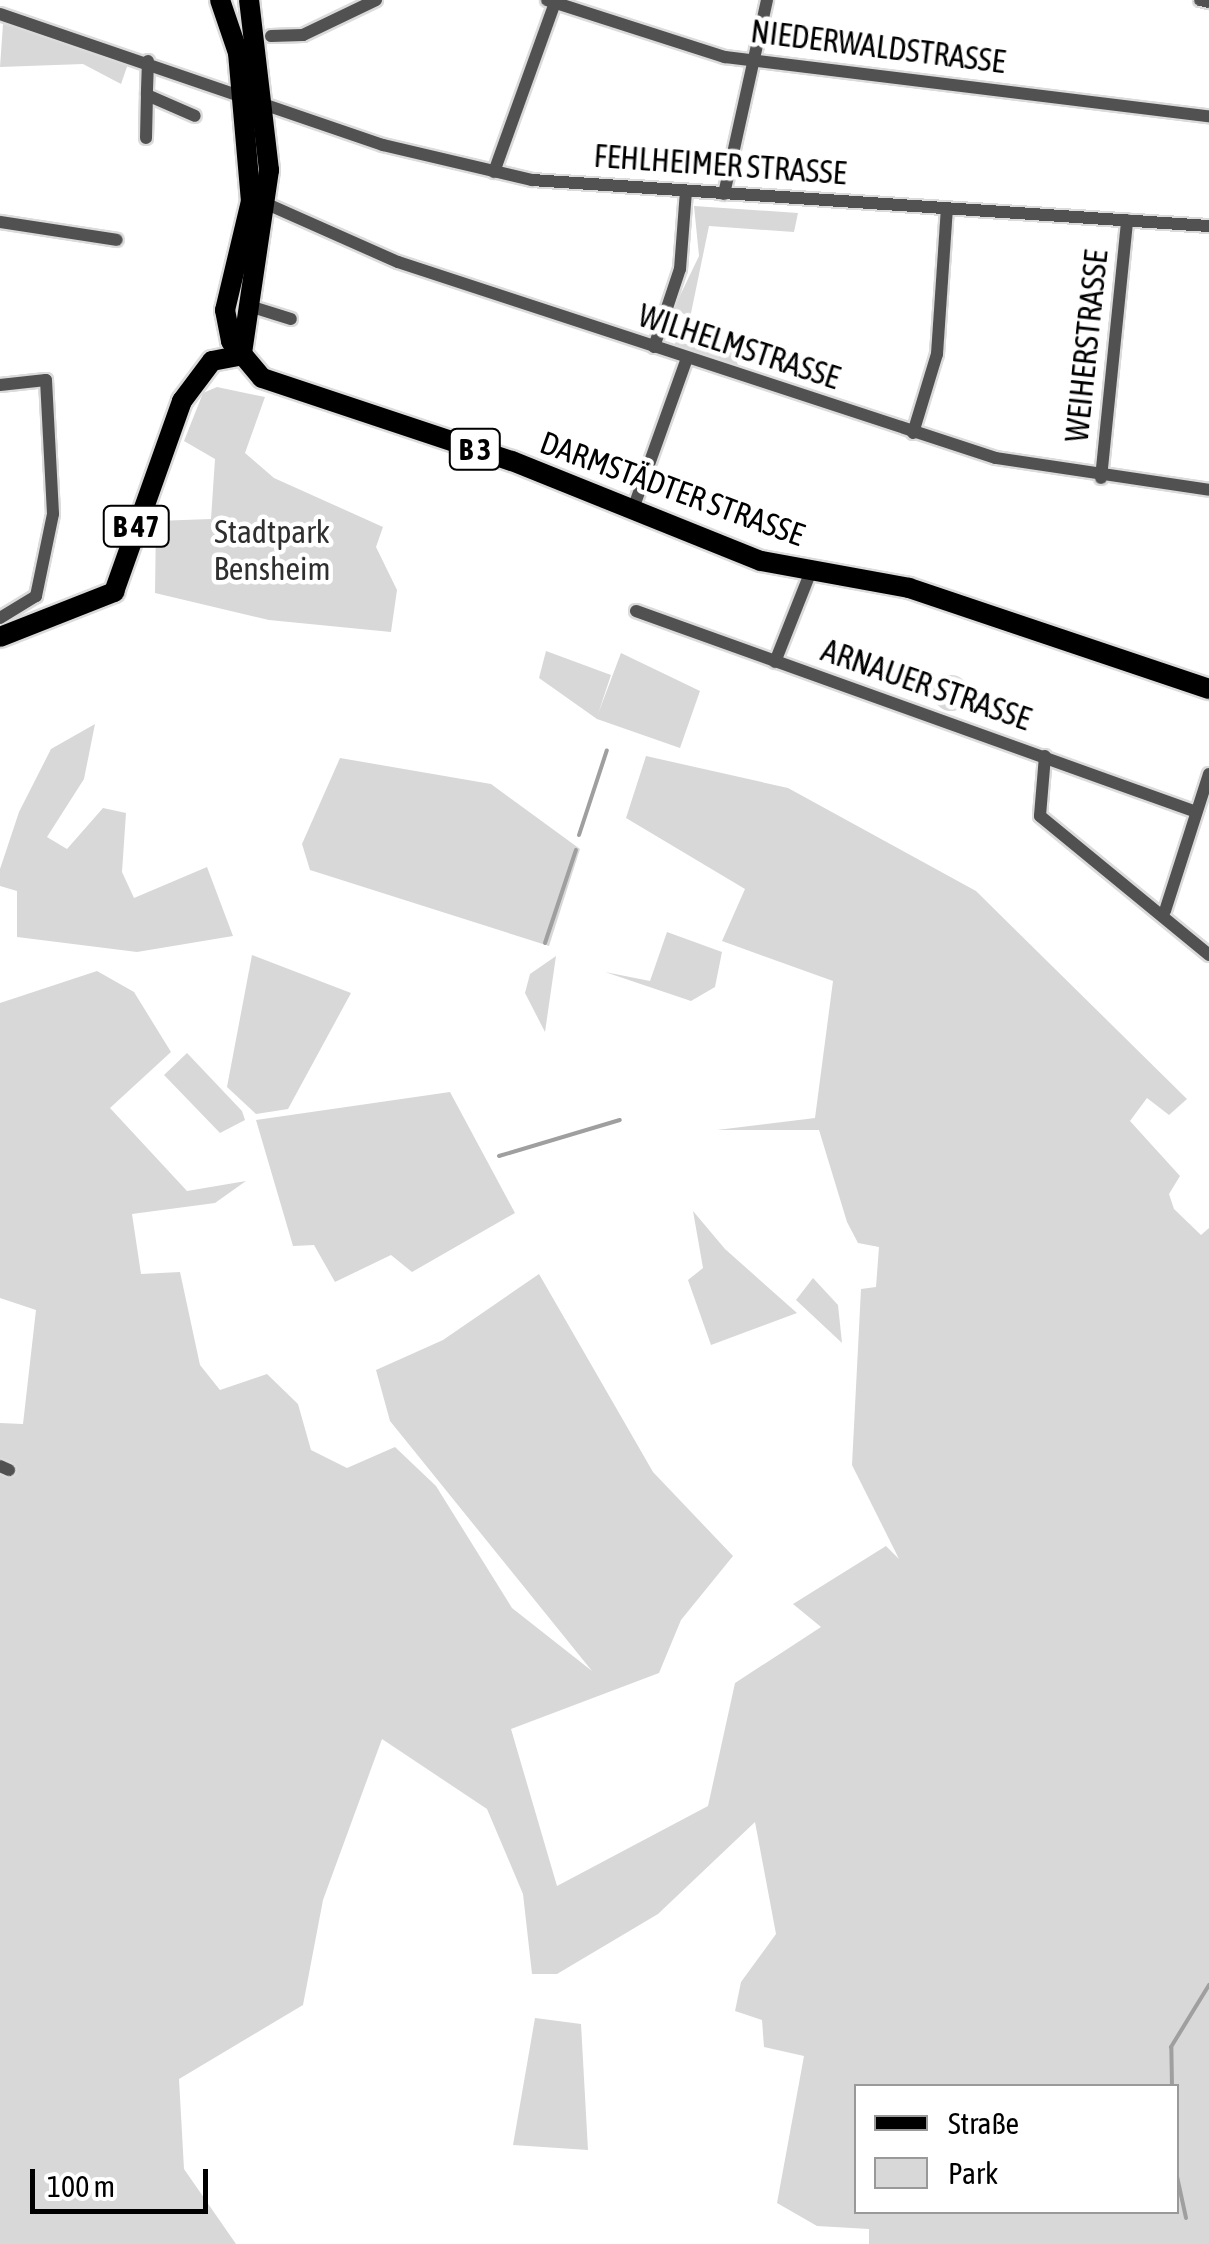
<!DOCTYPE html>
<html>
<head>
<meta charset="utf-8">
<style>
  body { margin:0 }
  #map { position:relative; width:1209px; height:2244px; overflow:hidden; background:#fff; font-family:"Asap Condensed",sans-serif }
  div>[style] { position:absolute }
  .green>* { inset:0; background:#d8d8d8 }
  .round { border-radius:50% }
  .stream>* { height:4px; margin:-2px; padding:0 2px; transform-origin:2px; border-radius:2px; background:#9f9f9f }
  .roads { filter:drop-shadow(2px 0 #dbdbdb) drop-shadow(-2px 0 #dbdbdb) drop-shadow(0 2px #dbdbdb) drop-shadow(0 -2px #dbdbdb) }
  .street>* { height:12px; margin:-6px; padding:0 6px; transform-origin:6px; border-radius:6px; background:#515151 }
  .primary>* { height:20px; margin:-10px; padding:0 10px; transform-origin:10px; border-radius:10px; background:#000 }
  span { translate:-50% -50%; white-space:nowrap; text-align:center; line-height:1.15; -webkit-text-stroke:9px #fff; paint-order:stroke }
  .shield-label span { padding:2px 8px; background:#fff; border:2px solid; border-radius:8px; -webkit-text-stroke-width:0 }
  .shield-label { font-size:30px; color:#000; font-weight:700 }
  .street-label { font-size:32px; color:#000 }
  .park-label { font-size:32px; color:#2f2f2f }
  .legend { position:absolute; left:854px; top:2084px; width:325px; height:130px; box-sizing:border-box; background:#fff; border:2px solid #999; margin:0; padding:12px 18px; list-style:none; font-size:30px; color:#000 }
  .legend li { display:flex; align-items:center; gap:20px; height:50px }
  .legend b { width:50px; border:2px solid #999 }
  .scale { position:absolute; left:30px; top:2169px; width:178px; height:45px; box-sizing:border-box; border:5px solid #000; border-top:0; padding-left:12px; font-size:30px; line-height:35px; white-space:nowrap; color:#000; -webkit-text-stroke:8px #fff; paint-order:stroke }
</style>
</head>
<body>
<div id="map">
  <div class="green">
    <div style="clip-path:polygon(3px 24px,129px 61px,121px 84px,83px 64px,0 67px)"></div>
    <div style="clip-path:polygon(694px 206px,798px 213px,794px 232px,709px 226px,690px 318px,674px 308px,699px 256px)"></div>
    <div style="clip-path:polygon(686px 329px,731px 346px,739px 368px,673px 346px)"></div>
    <div style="clip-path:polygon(217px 387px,265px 397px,245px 453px,274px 478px,383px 527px,376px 547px,397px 590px,391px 632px,269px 620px,155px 593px,156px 521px,211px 519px,215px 459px,184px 441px,203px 393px)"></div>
    <div style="clip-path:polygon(546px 651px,611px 675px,598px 714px,621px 653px,700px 691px,680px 748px,597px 719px,539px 678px)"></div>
    <div class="round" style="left:933px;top:675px;width:36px;height:36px"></div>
    <div style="clip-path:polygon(95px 724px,84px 779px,47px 837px,67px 849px,103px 808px,126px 813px,122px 872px,134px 898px,207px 867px,233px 936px,137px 952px,17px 937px,17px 891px,0 886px,0 869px,19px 812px,51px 749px)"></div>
    <div style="clip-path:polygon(evenodd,646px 756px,788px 788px,976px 891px,1187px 1099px,1169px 1115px,1147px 1098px,1130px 1121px,1180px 1176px,1169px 1194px,1174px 1209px,1201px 1235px,1209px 1228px,1209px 2244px,869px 2244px,869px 2229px,817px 2226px,777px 2203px,804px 2056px,764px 2047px,762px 2020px,735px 2011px,741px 1982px,776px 1934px,755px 1822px,658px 1914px,557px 1974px,532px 1974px,523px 1894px,487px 1809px,382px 1739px,323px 1900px,303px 2005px,179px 2079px,184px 2169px,236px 2244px,0 2244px,0 1423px,23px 1424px,36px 1310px,0 1298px,0 1003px,97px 971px,134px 992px,171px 1052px,110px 1108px,187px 1191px,246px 1181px,215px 1203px,132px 1214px,141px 1274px,180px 1272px,200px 1365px,220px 1390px,267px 1374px,298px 1404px,311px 1450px,347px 1468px,395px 1447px,436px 1486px,512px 1608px,592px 1671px,390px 1421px,376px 1370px,443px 1340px,539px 1274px,653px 1472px,733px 1556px,681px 1620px,659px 1673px,511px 1729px,557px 1886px,708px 1806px,735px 1683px,821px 1627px,793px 1604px,886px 1546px,899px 1559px,852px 1465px,861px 1289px,876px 1287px,879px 1247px,858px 1243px,847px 1222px,819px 1130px,717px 1130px,815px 1118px,833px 981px,722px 941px,745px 889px,626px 818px,646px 756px,856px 2086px,1176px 2086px,1176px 2212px,856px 2212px,856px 2086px)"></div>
    <div style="clip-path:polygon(340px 758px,491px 784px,580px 849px,549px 946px,310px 870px,302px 844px)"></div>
    <div style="clip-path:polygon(667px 932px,722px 952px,715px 987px,691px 1001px,605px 972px,650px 981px)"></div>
    <div style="clip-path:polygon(252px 955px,351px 993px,288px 1109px,256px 1114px,227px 1087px)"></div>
    <div style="clip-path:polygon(556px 956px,545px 1032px,525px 993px,530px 974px)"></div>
    <div style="clip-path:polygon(187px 1053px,242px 1111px,245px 1120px,220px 1133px,164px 1075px)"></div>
    <div style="clip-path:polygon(450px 1092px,515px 1213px,412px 1272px,391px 1255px,335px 1282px,314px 1245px,293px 1246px,256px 1120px)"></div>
    <div style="clip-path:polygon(693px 1211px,725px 1249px,797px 1313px,711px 1345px,688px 1280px,703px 1268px)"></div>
    <div style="clip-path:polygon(813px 1278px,838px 1305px,842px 1343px,796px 1300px)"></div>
    <div style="clip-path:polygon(535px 2018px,581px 2024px,588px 2150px,513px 2145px)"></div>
  </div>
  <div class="stream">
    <div style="left:579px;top:835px;width:89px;rotate:-71.8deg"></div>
    <div style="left:545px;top:943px;width:98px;rotate:-71.6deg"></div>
    <div style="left:499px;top:1156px;width:126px;rotate:-16.6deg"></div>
    <div style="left:1172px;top:2086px;width:39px;rotate:-91deg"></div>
    <div style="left:1171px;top:2047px;width:73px;rotate:-58.5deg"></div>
    <div style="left:1176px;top:2172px;width:47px;rotate:77.7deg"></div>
  </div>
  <div class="roads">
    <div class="street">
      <div style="left:547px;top:0;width:187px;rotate:17.8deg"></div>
      <div style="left:725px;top:57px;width:488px;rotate:7deg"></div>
      <div style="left:1200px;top:0;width:9px;rotate:13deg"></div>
      <div style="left:0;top:14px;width:405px;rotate:18.9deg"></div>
      <div style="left:383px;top:145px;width:153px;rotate:13.2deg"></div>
      <div style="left:532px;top:180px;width:679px;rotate:3.89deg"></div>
      <div style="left:271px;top:36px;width:32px;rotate:-2deg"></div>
      <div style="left:303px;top:35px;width:81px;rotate:-25.6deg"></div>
      <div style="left:148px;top:61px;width:34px;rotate:92deg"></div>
      <div style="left:147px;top:95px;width:52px;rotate:23.6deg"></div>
      <div style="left:146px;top:138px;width:43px;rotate:-88.7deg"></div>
      <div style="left:494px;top:172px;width:180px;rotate:-70.2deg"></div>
      <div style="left:724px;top:194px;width:199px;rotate:-77.5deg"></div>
      <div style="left:267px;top:204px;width:143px;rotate:23.9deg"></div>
      <div style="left:398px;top:262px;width:629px;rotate:18.15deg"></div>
      <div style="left:996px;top:458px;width:215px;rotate:8.5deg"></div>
      <div style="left:0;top:222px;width:118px;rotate:8.7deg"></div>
      <div style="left:246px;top:305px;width:47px;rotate:17.3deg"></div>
      <div style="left:654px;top:347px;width:82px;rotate:-71.6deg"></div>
      <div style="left:680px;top:269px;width:78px;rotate:-85.6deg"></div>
      <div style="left:0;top:385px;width:46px;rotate:-6.2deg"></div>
      <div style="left:46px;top:380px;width:134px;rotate:87deg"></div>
      <div style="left:53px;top:514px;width:84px;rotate:101.7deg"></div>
      <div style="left:36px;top:596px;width:42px;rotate:148.6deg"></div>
      <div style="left:913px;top:433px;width:83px;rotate:-73.1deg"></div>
      <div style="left:937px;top:354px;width:145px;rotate:-86.1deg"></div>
      <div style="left:1101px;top:478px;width:259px;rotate:-84.2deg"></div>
      <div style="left:633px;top:509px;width:160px;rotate:-70.3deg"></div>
      <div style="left:636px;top:611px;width:595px;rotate:19.74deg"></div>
      <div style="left:775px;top:662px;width:98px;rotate:-68.4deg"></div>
      <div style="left:1045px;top:756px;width:60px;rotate:94.8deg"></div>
      <div style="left:1040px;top:816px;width:219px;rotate:39.4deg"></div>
      <div style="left:1165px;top:911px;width:144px;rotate:-72.2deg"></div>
      <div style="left:0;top:1466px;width:10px;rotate:24deg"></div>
    </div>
    <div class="primary">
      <div style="left:220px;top:0;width:56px;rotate:71.2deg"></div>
      <div style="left:238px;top:53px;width:149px;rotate:85deg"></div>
      <div style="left:251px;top:201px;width:112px;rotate:103.4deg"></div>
      <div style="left:225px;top:310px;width:32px;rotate:79deg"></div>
      <div style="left:231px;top:341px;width:48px;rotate:50deg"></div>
      <div style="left:262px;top:378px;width:263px;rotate:18.4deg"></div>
      <div style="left:512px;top:461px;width:268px;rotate:21.9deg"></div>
      <div style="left:761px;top:561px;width:150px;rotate:10.3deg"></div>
      <div style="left:909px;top:588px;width:317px;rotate:18.6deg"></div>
      <div style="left:242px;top:353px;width:185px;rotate:-81.6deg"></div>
      <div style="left:269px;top:170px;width:171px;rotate:-96.7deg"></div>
      <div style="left:0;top:637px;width:123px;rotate:-21.5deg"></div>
      <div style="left:114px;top:592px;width:203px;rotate:-70.4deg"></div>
      <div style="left:182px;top:401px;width:50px;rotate:-53.1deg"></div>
      <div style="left:212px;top:361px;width:31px;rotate:-11deg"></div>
    </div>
  </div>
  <div class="shield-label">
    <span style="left:475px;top:449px">B 3</span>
    <span style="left:136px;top:526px">B 47</span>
  </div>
  <div class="street-label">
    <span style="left:878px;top:47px;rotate:7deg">NIEDERWALDSTRASSE</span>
    <span style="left:720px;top:165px;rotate:4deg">FEHLHEIMER STRASSE</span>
    <span style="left:1087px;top:346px;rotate:-84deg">WEIHERSTRASSE</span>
    <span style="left:739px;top:347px;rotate:18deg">WILHELMSTRASSE</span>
    <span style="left:672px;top:489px;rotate:20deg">DARMSTÄDTER STRASSE</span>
    <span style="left:926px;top:685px;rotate:19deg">ARNAUER STRASSE</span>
  </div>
  <div class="park-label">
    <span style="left:272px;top:551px">Stadtpark<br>Bensheim</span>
  </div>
  <ul class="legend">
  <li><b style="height:12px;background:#000"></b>Straße</li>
  <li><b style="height:28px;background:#d8d8d8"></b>Park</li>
  </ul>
  <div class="scale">100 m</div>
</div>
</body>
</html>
